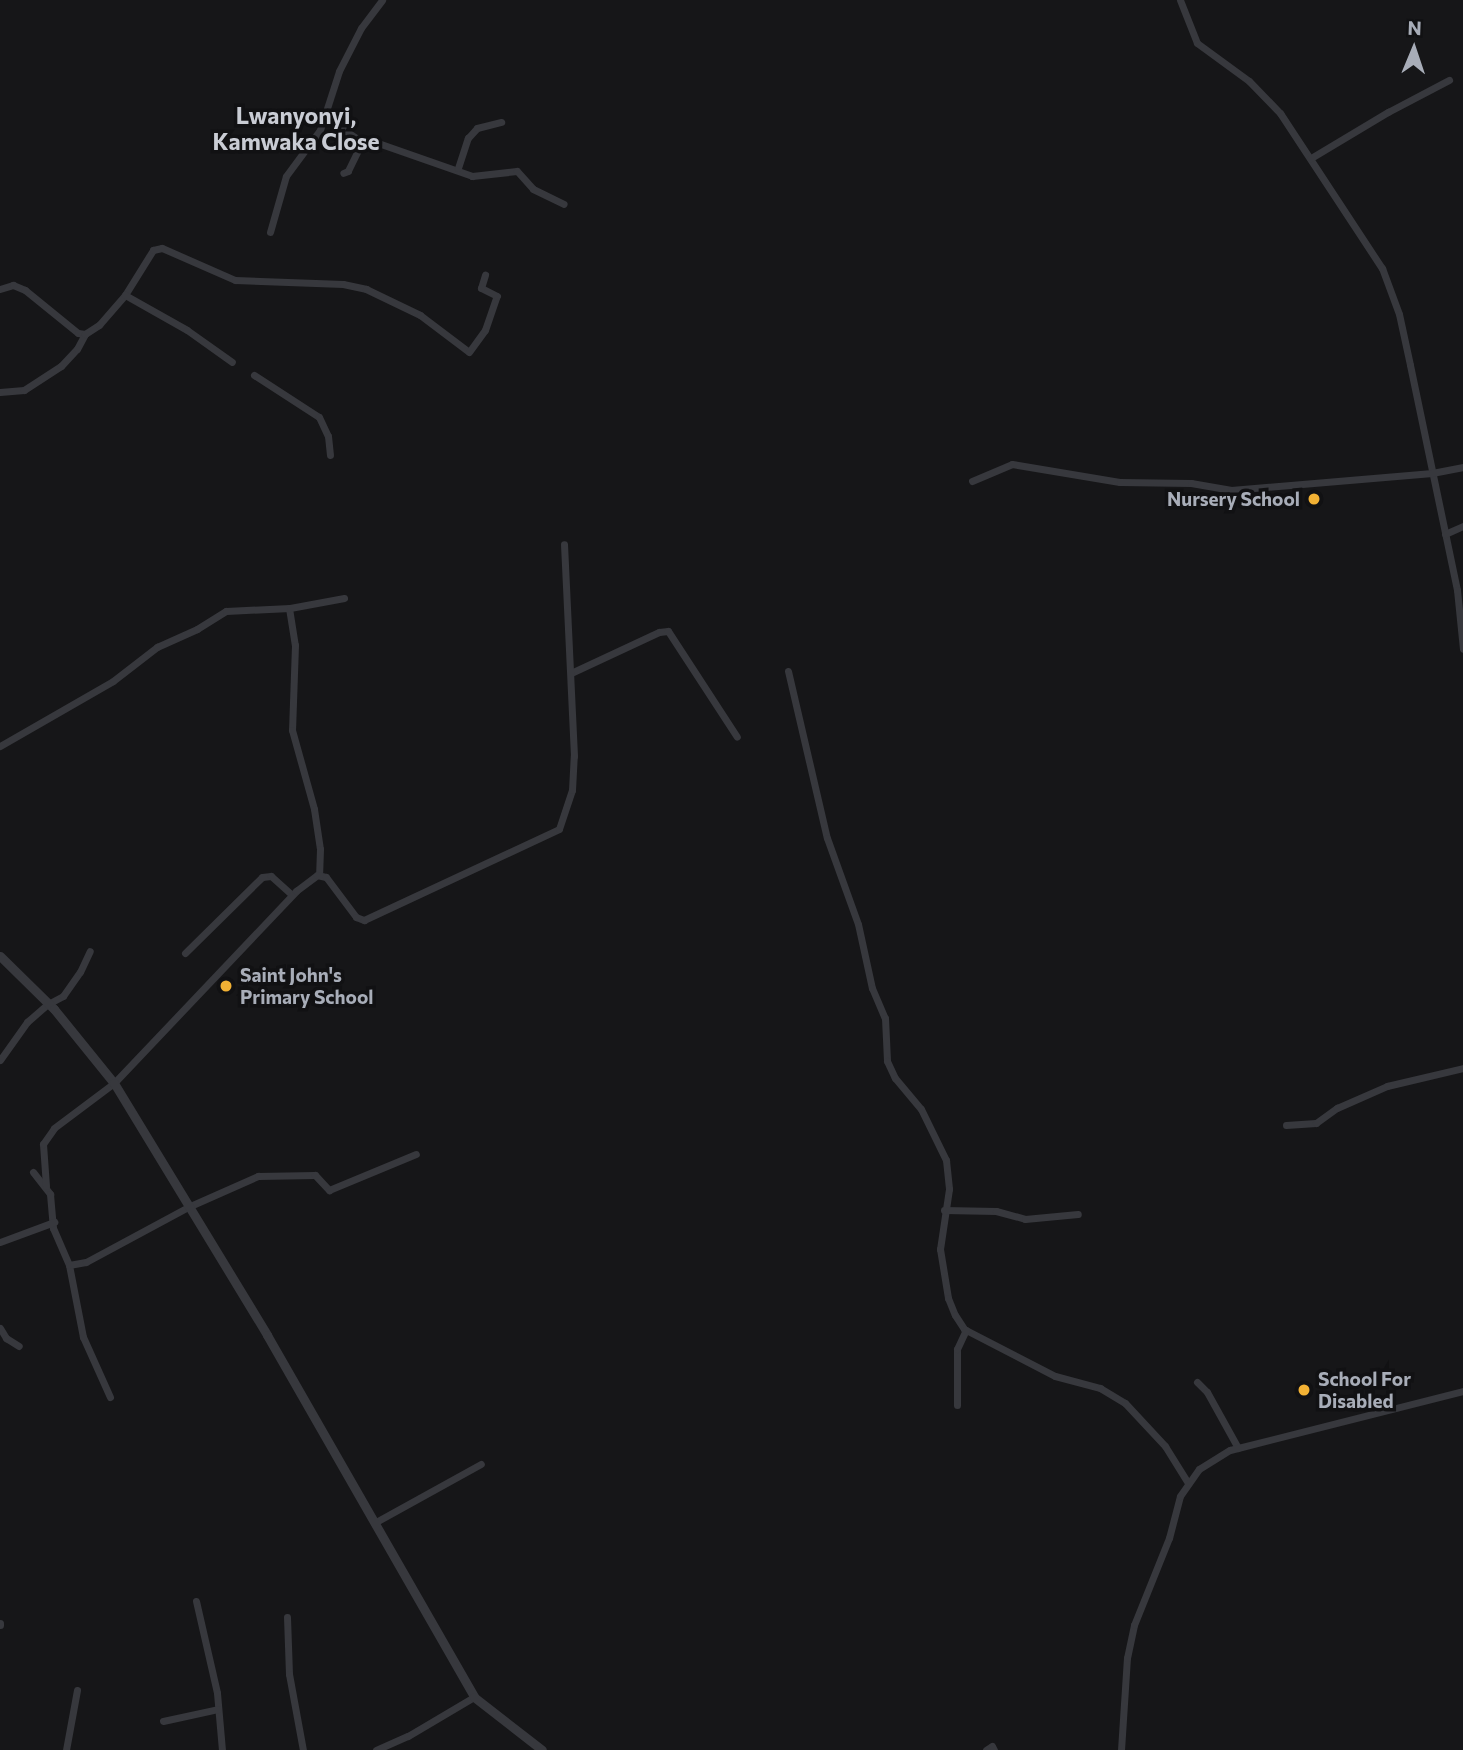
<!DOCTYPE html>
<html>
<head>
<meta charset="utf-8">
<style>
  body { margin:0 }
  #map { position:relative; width:1463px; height:1750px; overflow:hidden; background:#161618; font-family:Commissioner,sans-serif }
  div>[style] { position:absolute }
  .minor>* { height:7px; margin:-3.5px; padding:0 3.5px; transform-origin:3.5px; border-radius:3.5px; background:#37383d }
  .tertiary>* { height:9px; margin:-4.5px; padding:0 4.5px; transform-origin:4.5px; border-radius:4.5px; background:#37383d }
  .dots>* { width:19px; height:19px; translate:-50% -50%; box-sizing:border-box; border:4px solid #111113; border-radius:50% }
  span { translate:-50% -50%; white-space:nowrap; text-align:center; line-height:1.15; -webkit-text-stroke:7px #111113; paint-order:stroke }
  .poi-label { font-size:19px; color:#a8adb8; font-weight:700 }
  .right { translate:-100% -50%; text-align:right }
  .left { translate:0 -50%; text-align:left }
  .quarter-label { font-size:23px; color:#c9ccd4; font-weight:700 }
  .north { position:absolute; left:1379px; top:14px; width:70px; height:70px; -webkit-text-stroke:5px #111113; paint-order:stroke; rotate:2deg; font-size:19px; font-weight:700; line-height:28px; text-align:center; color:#a8adb8 }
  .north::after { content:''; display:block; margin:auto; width:24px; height:32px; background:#a8adb8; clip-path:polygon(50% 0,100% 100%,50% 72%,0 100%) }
</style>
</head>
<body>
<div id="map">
  <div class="minor">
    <div style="left:1180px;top:0;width:46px;rotate:68.4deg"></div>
    <div style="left:1197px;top:43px;width:64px;rotate:36.2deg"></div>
    <div style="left:1249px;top:81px;width:45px;rotate:45.9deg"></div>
    <div style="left:1280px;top:113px;width:186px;rotate:56.7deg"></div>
    <div style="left:1382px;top:268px;width:49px;rotate:69.7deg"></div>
    <div style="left:1399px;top:314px;width:52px;rotate:77.8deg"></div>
    <div style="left:1410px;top:365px;width:230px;rotate:78.2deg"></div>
    <div style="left:1457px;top:590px;width:59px;rotate:84.2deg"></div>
    <div style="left:325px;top:117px;width:45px;rotate:34deg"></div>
    <div style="left:362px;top:142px;width:32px;rotate:116deg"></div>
    <div style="left:348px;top:171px;width:5px;rotate:158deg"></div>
    <div style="left:362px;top:142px;width:16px;rotate:4deg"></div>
    <div style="left:378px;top:143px;width:100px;rotate:19.3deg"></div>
    <div style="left:472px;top:176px;width:45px;rotate:-6.3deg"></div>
    <div style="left:517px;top:171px;width:24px;rotate:48deg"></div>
    <div style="left:533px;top:189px;width:34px;rotate:26deg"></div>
    <div style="left:1311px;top:158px;width:90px;rotate:-30.9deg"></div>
    <div style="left:1388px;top:112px;width:69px;rotate:-27.7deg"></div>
    <div style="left:458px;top:168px;width:32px;rotate:-72deg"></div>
    <div style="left:468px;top:138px;width:13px;rotate:-48deg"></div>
    <div style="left:477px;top:128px;width:25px;rotate:-14deg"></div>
    <div style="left:270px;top:232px;width:58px;rotate:-74.1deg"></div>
    <div style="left:286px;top:176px;width:57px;rotate:-53.5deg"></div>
    <div style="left:320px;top:130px;width:62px;rotate:-72.1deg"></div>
    <div style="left:339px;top:71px;width:48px;rotate:-62.9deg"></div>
    <div style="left:361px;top:28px;width:35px;rotate:-53deg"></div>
    <div style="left:0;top:289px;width:14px;rotate:-17deg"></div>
    <div style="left:13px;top:285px;width:13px;rotate:23deg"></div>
    <div style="left:25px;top:290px;width:68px;rotate:39.1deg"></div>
    <div style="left:78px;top:333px;width:7px;rotate:8deg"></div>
    <div style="left:125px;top:295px;width:53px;rotate:-58.1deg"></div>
    <div style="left:153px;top:250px;width:9px;rotate:-13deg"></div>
    <div style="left:162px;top:248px;width:80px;rotate:23.7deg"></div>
    <div style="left:235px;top:280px;width:108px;rotate:2.1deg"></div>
    <div style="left:343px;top:284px;width:24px;rotate:12deg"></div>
    <div style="left:366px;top:289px;width:60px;rotate:25.7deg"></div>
    <div style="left:420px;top:315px;width:61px;rotate:37.1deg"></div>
    <div style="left:469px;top:352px;width:27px;rotate:-54deg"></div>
    <div style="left:485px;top:330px;width:36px;rotate:-71deg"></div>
    <div style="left:497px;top:296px;width:18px;rotate:-153deg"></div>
    <div style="left:481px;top:288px;width:14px;rotate:-73deg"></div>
    <div style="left:254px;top:375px;width:77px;rotate:32.9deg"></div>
    <div style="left:319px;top:417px;width:21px;rotate:65deg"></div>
    <div style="left:328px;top:436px;width:19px;rotate:84deg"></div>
    <div style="left:0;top:392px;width:24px;rotate:-5deg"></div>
    <div style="left:24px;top:390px;width:44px;rotate:-33deg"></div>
    <div style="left:61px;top:366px;width:23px;rotate:-47deg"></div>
    <div style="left:77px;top:349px;width:17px;rotate:-62deg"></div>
    <div style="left:85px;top:334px;width:17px;rotate:-33deg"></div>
    <div style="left:99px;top:325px;width:40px;rotate:-49deg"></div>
    <div style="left:125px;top:295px;width:71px;rotate:29.4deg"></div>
    <div style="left:187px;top:330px;width:55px;rotate:35.4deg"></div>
    <div style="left:972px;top:481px;width:43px;rotate:-23deg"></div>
    <div style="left:1012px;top:464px;width:109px;rotate:9.5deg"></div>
    <div style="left:1120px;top:482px;width:71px;rotate:0.8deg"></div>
    <div style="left:1191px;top:483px;width:41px;rotate:9.9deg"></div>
    <div style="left:1231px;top:490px;width:202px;rotate:-4.8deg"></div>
    <div style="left:1432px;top:473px;width:32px;rotate:-11deg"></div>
    <div style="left:1445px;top:534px;width:20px;rotate:-24deg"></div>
    <div style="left:289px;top:608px;width:37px;rotate:81deg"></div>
    <div style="left:295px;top:645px;width:85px;rotate:92deg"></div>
    <div style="left:292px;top:730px;width:82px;rotate:74.4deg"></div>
    <div style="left:314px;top:809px;width:40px;rotate:81.5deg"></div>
    <div style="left:320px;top:849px;width:25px;rotate:92deg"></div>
    <div style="left:788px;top:671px;width:171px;rotate:76.9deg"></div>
    <div style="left:827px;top:838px;width:91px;rotate:70.2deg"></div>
    <div style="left:858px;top:924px;width:66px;rotate:77.7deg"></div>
    <div style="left:872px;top:988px;width:33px;rotate:67deg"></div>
    <div style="left:885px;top:1018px;width:43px;rotate:87.3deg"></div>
    <div style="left:887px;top:1061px;width:19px;rotate:65deg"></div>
    <div style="left:895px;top:1078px;width:40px;rotate:50deg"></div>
    <div style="left:921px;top:1109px;width:57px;rotate:63.9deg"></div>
    <div style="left:946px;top:1160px;width:29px;rotate:84deg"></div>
    <div style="left:949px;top:1189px;width:61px;rotate:98.5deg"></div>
    <div style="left:940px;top:1249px;width:50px;rotate:80.7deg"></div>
    <div style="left:948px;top:1298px;width:18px;rotate:68deg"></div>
    <div style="left:955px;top:1315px;width:17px;rotate:57deg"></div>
    <div style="left:964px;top:1329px;width:102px;rotate:27.3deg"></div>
    <div style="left:1055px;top:1376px;width:47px;rotate:14.9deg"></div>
    <div style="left:1100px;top:1388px;width:29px;rotate:31deg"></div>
    <div style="left:1125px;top:1403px;width:59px;rotate:47.1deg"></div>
    <div style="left:1165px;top:1446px;width:44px;rotate:58.1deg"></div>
    <div style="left:571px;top:673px;width:97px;rotate:-25deg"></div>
    <div style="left:659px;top:632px;width:9px;rotate:-6deg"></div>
    <div style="left:668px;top:631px;width:126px;rotate:56.9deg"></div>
    <div style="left:0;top:746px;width:130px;rotate:-29.9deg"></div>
    <div style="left:113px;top:681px;width:56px;rotate:-37.7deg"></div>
    <div style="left:157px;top:647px;width:44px;rotate:-24.2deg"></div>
    <div style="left:197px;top:629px;width:34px;rotate:-32deg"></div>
    <div style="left:226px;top:611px;width:64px;rotate:-2.7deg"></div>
    <div style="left:290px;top:608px;width:55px;rotate:-10.5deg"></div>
    <div style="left:185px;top:953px;width:108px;rotate:-44.6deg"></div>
    <div style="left:262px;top:877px;width:9px;rotate:-6deg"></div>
    <div style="left:271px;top:876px;width:28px;rotate:42deg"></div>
    <div style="left:0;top:1060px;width:47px;rotate:-54.6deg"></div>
    <div style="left:27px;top:1022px;width:28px;rotate:-41deg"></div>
    <div style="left:48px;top:1004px;width:17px;rotate:-28deg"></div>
    <div style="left:63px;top:996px;width:29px;rotate:-55deg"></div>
    <div style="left:80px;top:972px;width:23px;rotate:-65deg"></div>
    <div style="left:1286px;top:1125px;width:30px;rotate:-4deg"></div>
    <div style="left:1316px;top:1123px;width:26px;rotate:-36deg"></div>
    <div style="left:1337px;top:1108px;width:55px;rotate:-23.7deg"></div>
    <div style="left:1387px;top:1086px;width:78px;rotate:-13.3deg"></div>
    <div style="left:33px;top:1172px;width:28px;rotate:52deg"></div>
    <div style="left:50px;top:1194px;width:34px;rotate:85deg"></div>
    <div style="left:53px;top:1228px;width:40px;rotate:66.6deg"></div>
    <div style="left:46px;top:1186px;width:42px;rotate:-94.1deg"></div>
    <div style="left:43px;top:1144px;width:19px;rotate:-55deg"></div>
    <div style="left:54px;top:1128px;width:75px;rotate:-36.9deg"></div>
    <div style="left:114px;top:1083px;width:265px;rotate:-46.5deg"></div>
    <div style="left:296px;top:891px;width:26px;rotate:-37deg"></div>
    <div style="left:317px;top:875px;width:9px;rotate:13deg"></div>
    <div style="left:326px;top:877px;width:50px;rotate:53.1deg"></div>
    <div style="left:356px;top:917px;width:9px;rotate:21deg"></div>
    <div style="left:364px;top:920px;width:215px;rotate:-25deg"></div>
    <div style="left:559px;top:829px;width:41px;rotate:-71.6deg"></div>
    <div style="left:572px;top:790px;width:34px;rotate:-87deg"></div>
    <div style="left:574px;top:756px;width:212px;rotate:-92.7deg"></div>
    <div style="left:944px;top:1210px;width:52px;rotate:1.1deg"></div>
    <div style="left:996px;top:1211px;width:30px;rotate:15deg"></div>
    <div style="left:1025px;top:1219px;width:53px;rotate:-5.4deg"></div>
    <div style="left:0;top:1242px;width:58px;rotate:-20.3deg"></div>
    <div style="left:0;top:1328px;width:12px;rotate:59deg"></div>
    <div style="left:6px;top:1338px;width:15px;rotate:32deg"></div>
    <div style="left:1197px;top:1382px;width:14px;rotate:45deg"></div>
    <div style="left:1207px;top:1392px;width:64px;rotate:61deg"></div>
    <div style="left:110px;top:1397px;width:66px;rotate:-114.2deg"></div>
    <div style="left:83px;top:1337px;width:73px;rotate:-101deg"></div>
    <div style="left:69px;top:1265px;width:17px;rotate:-10deg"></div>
    <div style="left:86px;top:1262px;width:116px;rotate:-28.3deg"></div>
    <div style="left:188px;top:1207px;width:77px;rotate:-23.9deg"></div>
    <div style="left:258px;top:1176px;width:57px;rotate:-1deg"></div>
    <div style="left:315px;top:1175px;width:21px;rotate:47deg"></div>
    <div style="left:329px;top:1190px;width:94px;rotate:-22.5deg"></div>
    <div style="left:957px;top:1405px;width:56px;rotate:-90deg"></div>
    <div style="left:957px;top:1349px;width:21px;rotate:-65deg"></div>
    <div style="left:374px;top:1523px;width:122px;rotate:-28.9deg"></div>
    <div style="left:196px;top:1601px;width:94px;rotate:77.1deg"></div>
    <div style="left:217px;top:1693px;width:57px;rotate:85deg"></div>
    <div style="left:287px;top:1617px;width:57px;rotate:88deg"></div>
    <div style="left:289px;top:1674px;width:77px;rotate:79.6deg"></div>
    <div style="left:0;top:1623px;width:2px;rotate:90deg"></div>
    <div style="left:163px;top:1721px;width:56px;rotate:-12.3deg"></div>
    <div style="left:66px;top:1750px;width:61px;rotate:-79.6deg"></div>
    <div style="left:376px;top:1750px;width:35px;rotate:-24deg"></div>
    <div style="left:408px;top:1736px;width:77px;rotate:-30.6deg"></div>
    <div style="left:986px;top:1750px;width:7px;rotate:-34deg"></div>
    <div style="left:992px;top:1746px;width:4px;rotate:63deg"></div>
    <div style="left:1121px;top:1750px;width:92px;rotate:-86.3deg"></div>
    <div style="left:1127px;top:1658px;width:34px;rotate:-78deg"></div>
    <div style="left:1134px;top:1625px;width:94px;rotate:-68.1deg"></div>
    <div style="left:1169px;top:1538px;width:43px;rotate:-75.3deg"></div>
    <div style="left:1180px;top:1496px;width:33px;rotate:-55deg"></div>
    <div style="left:1199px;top:1469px;width:36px;rotate:-32deg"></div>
    <div style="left:1230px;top:1450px;width:240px;rotate:-14.2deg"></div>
  </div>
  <div class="tertiary">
    <div style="left:0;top:956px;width:76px;rotate:44.5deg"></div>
    <div style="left:54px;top:1009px;width:95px;rotate:51deg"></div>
    <div style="left:114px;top:1083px;width:295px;rotate:58.7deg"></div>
    <div style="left:267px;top:1335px;width:417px;rotate:60.2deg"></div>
    <div style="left:474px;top:1697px;width:86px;rotate:37.9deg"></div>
  </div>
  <div class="dots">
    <div style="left:1314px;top:499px;background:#f2b134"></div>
    <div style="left:226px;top:986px;background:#f2b134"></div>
    <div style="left:1304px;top:1390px;background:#f2b134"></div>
  </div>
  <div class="poi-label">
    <span class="right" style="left:1300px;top:499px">Nursery School</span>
    <span class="left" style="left:240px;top:986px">Saint John's<br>Primary School</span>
    <span class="left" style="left:1318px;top:1390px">School For<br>Disabled</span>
  </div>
  <div class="quarter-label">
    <span style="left:296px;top:128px">Lwanyonyi,<br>Kamwaka Close</span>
  </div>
  <div class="north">N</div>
</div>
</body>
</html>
